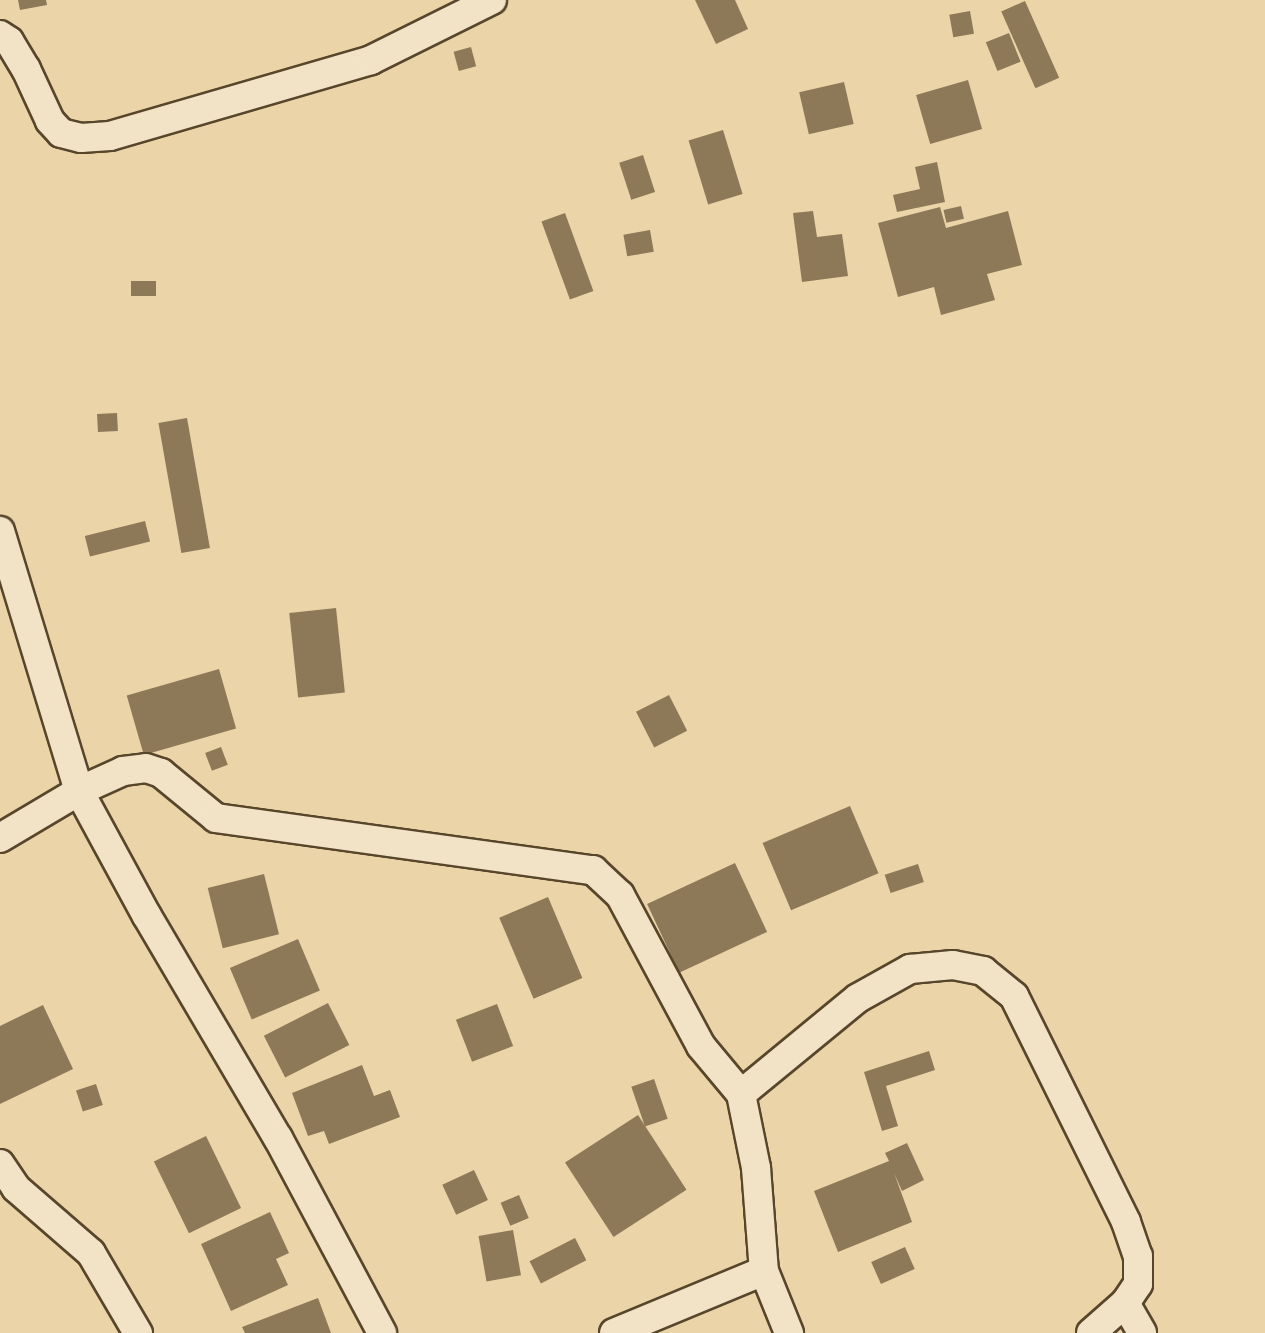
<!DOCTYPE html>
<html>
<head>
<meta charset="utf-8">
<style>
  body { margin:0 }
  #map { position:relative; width:1265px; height:1333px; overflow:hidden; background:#ebd4a8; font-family:"IM FELL French Canon",serif }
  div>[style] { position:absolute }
  .building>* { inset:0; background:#8d7958; transform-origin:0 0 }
  .roads { filter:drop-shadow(2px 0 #58462b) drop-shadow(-2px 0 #58462b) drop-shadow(0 2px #58462b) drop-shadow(0 -2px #58462b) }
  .minor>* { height:28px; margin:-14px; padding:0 14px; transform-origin:14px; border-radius:14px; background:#f2e3c6 }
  span { translate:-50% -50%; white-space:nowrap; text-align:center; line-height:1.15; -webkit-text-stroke:5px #f2e3c6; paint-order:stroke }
</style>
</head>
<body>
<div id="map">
  <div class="building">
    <div style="clip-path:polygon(18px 0,46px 0,47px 5px,20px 10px)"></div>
    <div style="clip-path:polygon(695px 0,735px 0,748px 29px,716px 44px)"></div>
    <div style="left:1025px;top:1px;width:84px;height:26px;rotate:66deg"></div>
    <div style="left:970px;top:11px;width:23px;height:21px;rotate:80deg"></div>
    <div style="left:1009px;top:33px;width:31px;height:25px;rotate:68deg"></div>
    <div style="left:471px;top:47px;width:20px;height:18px;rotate:75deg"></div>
    <div style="left:968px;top:80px;width:51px;height:54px;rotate:74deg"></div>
    <div style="left:844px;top:82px;width:43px;height:46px;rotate:77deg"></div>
    <div style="left:723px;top:130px;width:67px;height:36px;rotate:73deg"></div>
    <div style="left:643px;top:155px;width:39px;height:25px;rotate:72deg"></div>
    <div style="clip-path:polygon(937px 162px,945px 202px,897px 212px,893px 195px,920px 189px,915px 167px)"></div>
    <div style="left:961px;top:206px;width:13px;height:18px;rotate:77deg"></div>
    <div style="clip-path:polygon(940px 207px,946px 228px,1008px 211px,1022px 265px,987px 274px,995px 300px,941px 315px,934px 287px,898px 297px,878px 223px)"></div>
    <div style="clip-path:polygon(813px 211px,817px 237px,842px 234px,848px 276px,802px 282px,793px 213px)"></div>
    <div style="left:565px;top:213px;width:83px;height:25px;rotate:70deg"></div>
    <div style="left:650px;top:230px;width:22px;height:27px;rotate:80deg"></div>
    <div style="left:131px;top:281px;width:25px;height:15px"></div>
    <div style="left:117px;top:413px;width:18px;height:20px;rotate:87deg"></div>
    <div style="left:187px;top:418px;width:132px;height:29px;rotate:80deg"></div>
    <div style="left:145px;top:521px;width:21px;height:62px;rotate:76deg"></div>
    <div style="left:336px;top:608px;width:85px;height:47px;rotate:84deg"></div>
    <div style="left:219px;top:669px;width:62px;height:96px;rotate:74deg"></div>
    <div style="left:669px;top:695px;width:40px;height:37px;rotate:63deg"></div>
    <div style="left:221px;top:747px;width:19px;height:17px;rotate:69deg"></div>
    <div style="left:850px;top:806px;width:73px;height:95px;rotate:67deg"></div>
    <div style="left:735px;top:863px;width:76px;height:97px;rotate:65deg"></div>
    <div style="left:918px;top:864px;width:19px;height:35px;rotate:72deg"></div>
    <div style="left:264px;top:874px;width:62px;height:58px;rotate:76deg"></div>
    <div style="left:548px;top:897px;width:88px;height:53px;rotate:67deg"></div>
    <div style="left:298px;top:939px;width:56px;height:74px;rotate:67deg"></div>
    <div style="left:328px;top:1003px;width:47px;height:72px;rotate:63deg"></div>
    <div style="left:497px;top:1004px;width:45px;height:44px;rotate:69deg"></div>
    <div style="clip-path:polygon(43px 1005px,73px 1069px,0 1104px,0 1026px)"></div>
    <div style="clip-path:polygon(929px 1051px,935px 1070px,886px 1086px,898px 1126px,882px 1131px,864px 1072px)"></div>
    <div style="clip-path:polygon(362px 1065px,374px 1096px,390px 1090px,400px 1117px,329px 1144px,324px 1131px,308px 1136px,292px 1093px)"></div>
    <div style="left:654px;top:1079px;width:42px;height:24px;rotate:71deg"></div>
    <div style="left:96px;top:1084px;width:22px;height:21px;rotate:72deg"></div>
    <div style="left:638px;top:1115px;width:89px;height:87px;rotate:57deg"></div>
    <div style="left:206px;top:1136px;width:80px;height:58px;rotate:64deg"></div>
    <div style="clip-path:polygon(907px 1143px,924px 1180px,902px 1191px,894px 1173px,912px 1222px,838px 1252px,814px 1191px,889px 1161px,885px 1153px)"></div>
    <div style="left:474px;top:1170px;width:33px;height:35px;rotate:65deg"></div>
    <div style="left:519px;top:1195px;width:25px;height:20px;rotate:67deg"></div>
    <div style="clip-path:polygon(270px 1212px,289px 1253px,276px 1259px,288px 1285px,231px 1311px,201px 1244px)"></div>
    <div style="left:513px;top:1230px;width:46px;height:35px;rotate:80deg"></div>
    <div style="left:575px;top:1238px;width:25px;height:51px;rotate:63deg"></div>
    <div style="left:905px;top:1247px;width:24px;height:37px;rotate:66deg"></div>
    <div style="clip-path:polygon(318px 1298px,331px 1333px,245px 1333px,242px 1327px)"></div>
  </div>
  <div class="roads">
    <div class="minor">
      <div style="left:0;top:35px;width:11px;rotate:34deg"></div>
      <div style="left:9px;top:41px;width:33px;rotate:59deg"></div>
      <div style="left:26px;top:69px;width:57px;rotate:65.2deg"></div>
      <div style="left:50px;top:121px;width:16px;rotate:47deg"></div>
      <div style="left:61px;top:133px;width:21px;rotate:14deg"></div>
      <div style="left:81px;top:138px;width:29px;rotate:-4deg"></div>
      <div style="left:110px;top:136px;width:272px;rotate:-16.2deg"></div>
      <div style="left:371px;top:60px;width:135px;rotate:-26.4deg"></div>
      <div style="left:0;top:531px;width:272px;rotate:73.1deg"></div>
      <div style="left:79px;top:791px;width:142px;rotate:61.5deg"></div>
      <div style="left:147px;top:916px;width:258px;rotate:59.5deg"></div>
      <div style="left:278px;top:1138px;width:221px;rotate:61.9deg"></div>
      <div style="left:0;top:838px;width:92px;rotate:-30.7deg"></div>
      <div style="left:79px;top:791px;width:48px;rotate:-24.4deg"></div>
      <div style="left:123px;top:771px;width:23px;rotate:-7deg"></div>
      <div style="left:146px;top:768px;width:16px;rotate:18deg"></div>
      <div style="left:161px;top:773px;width:71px;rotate:39.3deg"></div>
      <div style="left:216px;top:818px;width:381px;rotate:7.9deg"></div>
      <div style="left:593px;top:870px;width:37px;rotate:43deg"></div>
      <div style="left:620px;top:895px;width:171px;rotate:61.8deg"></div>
      <div style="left:701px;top:1046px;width:62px;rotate:50.2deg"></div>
      <div style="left:741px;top:1094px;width:76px;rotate:78.5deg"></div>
      <div style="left:756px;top:1168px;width:103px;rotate:85.6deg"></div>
      <div style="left:764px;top:1271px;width:67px;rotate:68deg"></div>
      <div style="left:741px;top:1094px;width:151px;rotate:-39.4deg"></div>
      <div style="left:858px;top:998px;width:60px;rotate:-29.1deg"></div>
      <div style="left:910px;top:969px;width:43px;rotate:-5.3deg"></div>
      <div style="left:953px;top:965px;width:31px;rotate:11deg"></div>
      <div style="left:983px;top:971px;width:40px;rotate:39deg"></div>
      <div style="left:1014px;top:996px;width:252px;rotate:63.6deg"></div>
      <div style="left:1126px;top:1222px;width:36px;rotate:71deg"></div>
      <div style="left:1138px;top:1256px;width:28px;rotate:90deg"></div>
      <div style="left:1138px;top:1284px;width:23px;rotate:124deg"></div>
      <div style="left:0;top:1164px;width:29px;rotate:56deg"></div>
      <div style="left:16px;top:1188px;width:99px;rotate:40.9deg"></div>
      <div style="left:91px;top:1253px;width:93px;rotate:59.6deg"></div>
      <div style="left:614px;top:1333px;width:162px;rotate:-22.5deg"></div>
      <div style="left:1091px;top:1333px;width:45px;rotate:-41.4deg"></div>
      <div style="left:1125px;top:1303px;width:34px;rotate:60deg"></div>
    </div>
  </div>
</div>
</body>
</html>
